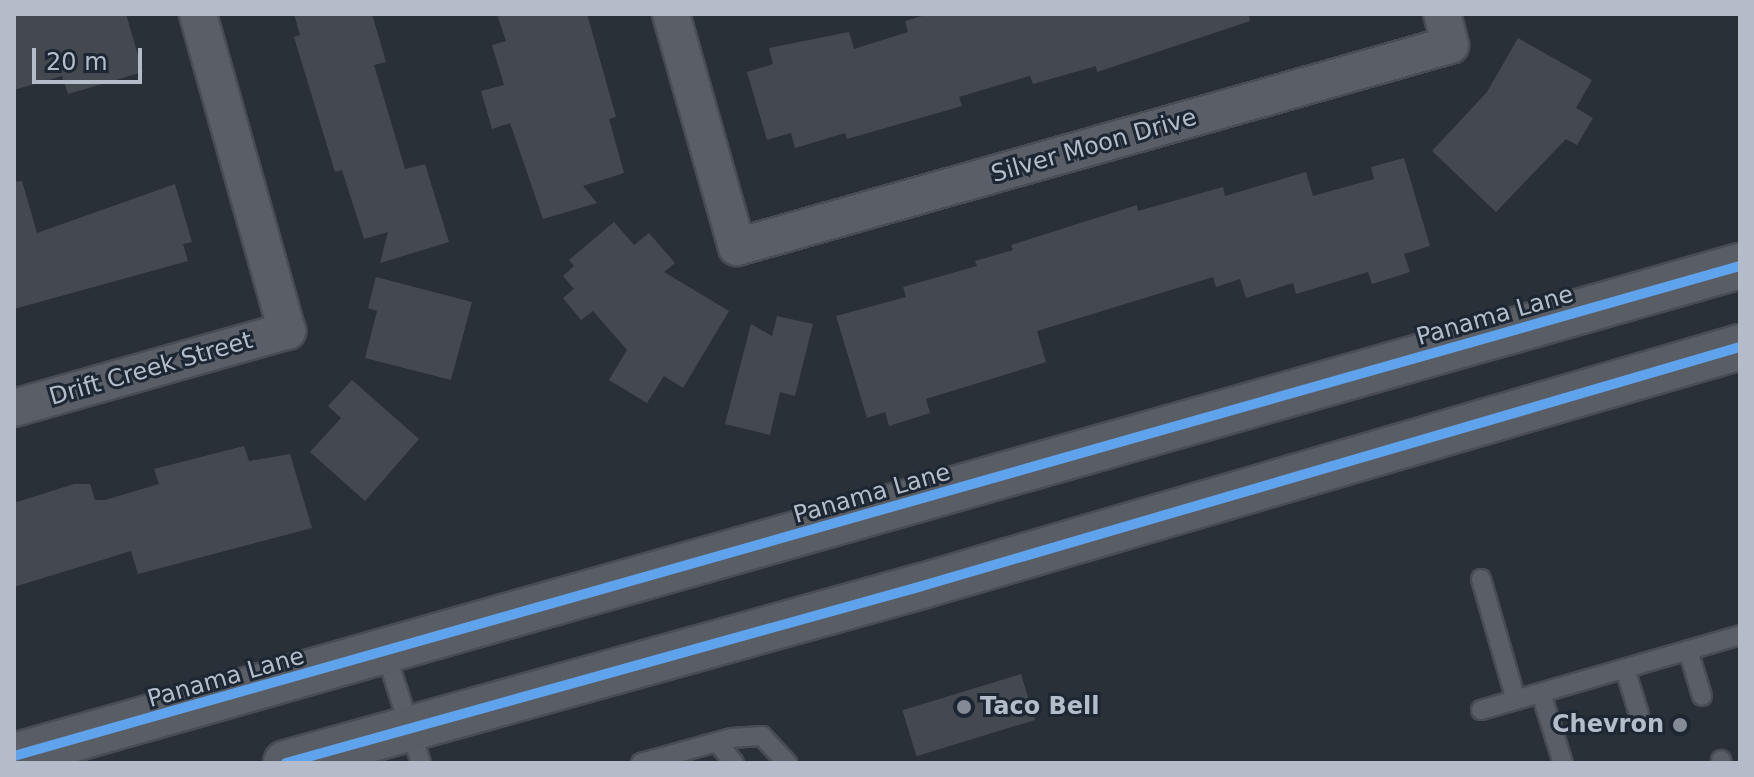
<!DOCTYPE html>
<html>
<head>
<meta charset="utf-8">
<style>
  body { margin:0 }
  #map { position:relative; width:1754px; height:777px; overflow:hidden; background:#2a3038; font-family:"DejaVu Sans",sans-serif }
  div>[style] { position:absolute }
  .building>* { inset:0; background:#444950; transform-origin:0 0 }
  .roads { filter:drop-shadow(2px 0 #484c53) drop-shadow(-2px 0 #484c53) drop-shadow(0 2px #484c53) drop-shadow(0 -2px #484c53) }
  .service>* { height:18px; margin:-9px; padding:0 9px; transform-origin:9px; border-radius:9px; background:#5a5e66 }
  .minor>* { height:36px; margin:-18px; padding:0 18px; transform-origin:18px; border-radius:18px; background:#5a5e66 }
  .secondary>* { height:44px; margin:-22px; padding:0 22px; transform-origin:22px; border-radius:22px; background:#595d64 }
  .cycleway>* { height:10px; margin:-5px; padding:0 5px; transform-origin:5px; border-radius:5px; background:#60a3ed }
  .dots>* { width:22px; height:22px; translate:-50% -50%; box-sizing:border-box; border:4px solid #1d2633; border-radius:50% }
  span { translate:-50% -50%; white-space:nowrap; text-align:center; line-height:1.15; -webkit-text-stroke:6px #1d2633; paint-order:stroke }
  .street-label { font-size:24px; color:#b4bcc9 }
  .poi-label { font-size:24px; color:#b4bcc9; font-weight:700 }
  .left { translate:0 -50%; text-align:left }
  .right { translate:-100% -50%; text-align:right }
  .frame { position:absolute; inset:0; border:16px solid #b4bcc9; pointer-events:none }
  .scale { position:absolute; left:32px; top:48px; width:110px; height:36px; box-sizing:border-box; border:4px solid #b4bcc9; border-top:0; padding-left:10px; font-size:24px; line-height:28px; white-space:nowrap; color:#b4bcc9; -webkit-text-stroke:6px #1d2633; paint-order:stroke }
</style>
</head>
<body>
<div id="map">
  <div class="building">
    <div style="clip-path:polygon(14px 14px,126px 14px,143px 72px,68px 94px,62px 76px,14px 90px)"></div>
    <div style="clip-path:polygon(294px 14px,372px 14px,386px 62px,374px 65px,405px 169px,425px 164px,449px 242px,380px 263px,388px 232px,364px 239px,342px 170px,335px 172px,294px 37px,300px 35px)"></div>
    <div style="clip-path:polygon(497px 14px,587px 14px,616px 117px,609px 119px,624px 173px,583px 186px,597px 203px,543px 219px,510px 123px,492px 129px,481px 91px,504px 85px,492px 45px,506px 41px)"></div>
    <div style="clip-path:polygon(929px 14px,1249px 14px,1250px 21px,1097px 72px,1096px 66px,1033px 84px,1030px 76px,989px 88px,959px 97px,962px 106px,847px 139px,845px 133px,795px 148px,791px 133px,767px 140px,747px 72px,773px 64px,769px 48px,849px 32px,854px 49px,908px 32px,905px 21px)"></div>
    <div style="clip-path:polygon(1518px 38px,1592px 80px,1576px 108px,1593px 118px,1577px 145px,1566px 139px,1496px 212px,1432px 151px,1487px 92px)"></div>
    <div style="clip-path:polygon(1404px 158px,1430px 246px,1404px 254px,1410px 272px,1372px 284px,1368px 272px,1296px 294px,1293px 283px,1246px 298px,1240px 279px,1216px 287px,1213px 277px,1037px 331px,1046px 362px,926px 399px,930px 413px,889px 426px,885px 412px,867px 418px,836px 316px,906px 297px,903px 287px,977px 266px,975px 261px,1013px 250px,1011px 245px,1137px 205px,1138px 211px,1223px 187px,1225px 196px,1306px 172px,1313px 196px,1374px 179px,1371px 167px)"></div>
    <div style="clip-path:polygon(22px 181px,37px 233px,175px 184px,192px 242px,183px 244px,188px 261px,14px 309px,14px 182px)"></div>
    <div style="clip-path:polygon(614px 222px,634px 245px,649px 233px,675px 263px,664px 272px,729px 311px,683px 388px,664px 376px,647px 403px,609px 380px,627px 350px,593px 311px,581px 320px,563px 298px,574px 289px,563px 276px,574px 266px,569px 260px)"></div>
    <div style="clip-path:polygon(376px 277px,472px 302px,451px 380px,365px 358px,377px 311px,368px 308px)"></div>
    <div style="clip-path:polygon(777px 316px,813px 324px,795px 396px,780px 392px,770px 435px,725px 424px,751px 324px,772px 336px)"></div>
    <div style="clip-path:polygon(352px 380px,419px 439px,365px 501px,310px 452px,341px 418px,328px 406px)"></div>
    <div style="clip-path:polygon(244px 446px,249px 461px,290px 454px,312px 528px,138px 574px,131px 551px,14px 587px,14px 503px,74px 484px,90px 484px,95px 500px,105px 500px,159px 484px,154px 469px)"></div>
    <div style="left:1021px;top:674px;width:48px;height:124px;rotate:73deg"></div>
  </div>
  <div class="roads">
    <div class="service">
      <div style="left:1481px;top:579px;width:126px;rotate:73.9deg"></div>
      <div style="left:1688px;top:650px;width:48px;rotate:73.1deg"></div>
      <div style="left:386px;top:654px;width:114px;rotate:72.2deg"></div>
      <div style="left:1625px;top:669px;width:47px;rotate:72.7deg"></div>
      <div style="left:1541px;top:693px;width:73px;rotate:72.6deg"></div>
      <div style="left:1481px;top:710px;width:270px;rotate:-16.1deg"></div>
      <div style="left:717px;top:742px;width:27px;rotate:51deg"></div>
      <div style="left:1721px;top:760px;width:3px;rotate:72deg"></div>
      <div style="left:641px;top:763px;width:94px;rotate:-15.4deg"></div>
      <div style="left:732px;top:738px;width:30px;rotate:-4deg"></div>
      <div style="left:762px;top:736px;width:37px;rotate:47deg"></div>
    </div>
    <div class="minor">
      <div style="left:671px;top:14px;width:242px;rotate:74.2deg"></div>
      <div style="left:737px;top:247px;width:741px;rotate:-15.82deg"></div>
      <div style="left:1450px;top:45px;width:32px;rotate:-104deg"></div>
      <div style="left:14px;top:408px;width:284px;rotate:-15.8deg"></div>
      <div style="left:287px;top:331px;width:329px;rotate:-105.7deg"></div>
    </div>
    <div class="secondary">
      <div style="left:14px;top:756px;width:1794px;rotate:-15.85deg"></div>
      <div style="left:286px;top:763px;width:660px;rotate:-15.55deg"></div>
      <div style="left:922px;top:586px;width:852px;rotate:-16.29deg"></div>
    </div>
  </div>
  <div class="cycleway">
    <div style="left:14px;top:756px;width:1794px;rotate:-15.85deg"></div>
    <div style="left:286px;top:763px;width:660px;rotate:-15.55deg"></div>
    <div style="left:922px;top:586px;width:852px;rotate:-16.29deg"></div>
  </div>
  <div class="dots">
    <div style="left:964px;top:707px;background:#848b96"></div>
    <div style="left:1680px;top:725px;background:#848b96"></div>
  </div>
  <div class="street-label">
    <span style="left:1094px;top:146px;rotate:-16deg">Silver Moon Drive</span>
    <span style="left:1495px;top:316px;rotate:-16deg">Panama Lane</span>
    <span style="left:151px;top:369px;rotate:-16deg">Drift Creek Street</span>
    <span style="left:872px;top:494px;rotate:-16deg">Panama Lane</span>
    <span style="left:226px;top:678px;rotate:-16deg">Panama Lane</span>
  </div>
  <div class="poi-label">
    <span class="left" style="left:980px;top:707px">Taco Bell</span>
    <span class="right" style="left:1664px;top:725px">Chevron</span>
  </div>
  <div class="frame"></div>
  <div class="scale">20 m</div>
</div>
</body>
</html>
